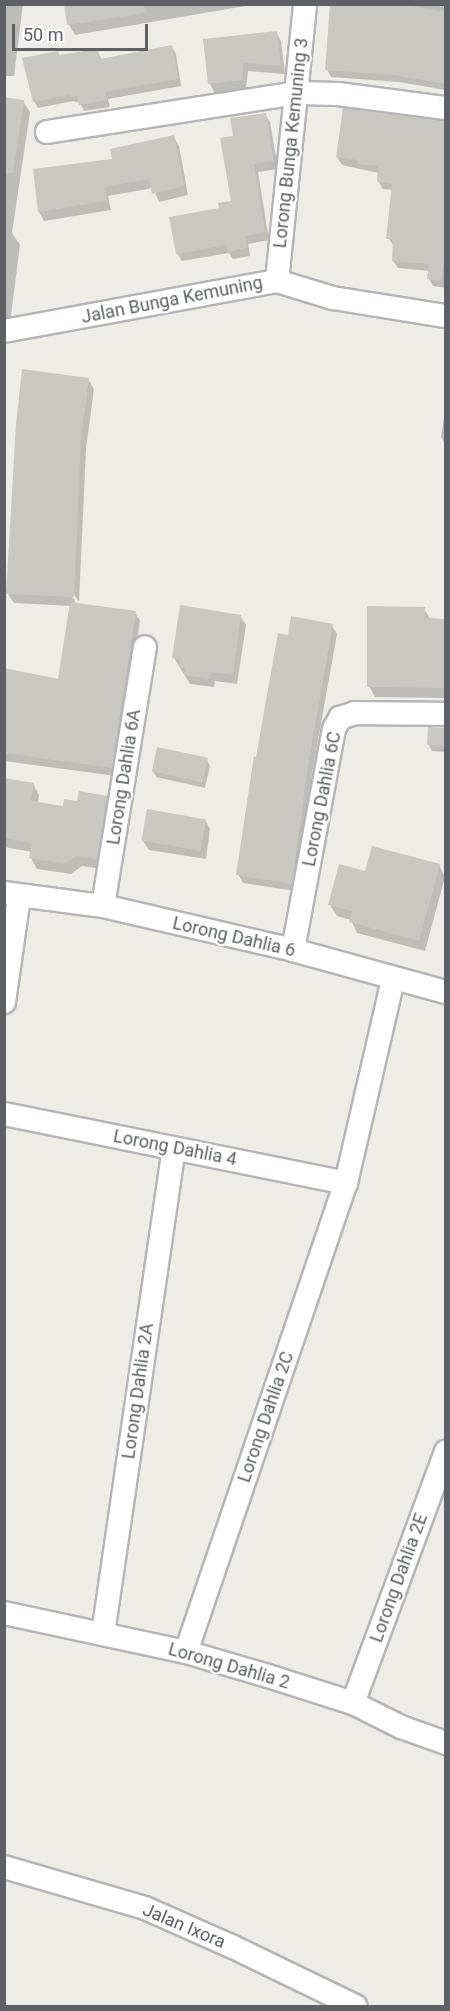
<!DOCTYPE html>
<html>
<head>
<meta charset="utf-8">
<style>
  body { margin:0 }
  #map { position:relative; width:450px; height:2011px; overflow:hidden; background:#edece6; font-family:Roboto,sans-serif }
  div>[style] { position:absolute }
  .shadow>* { inset:0; background:#0003 }
  .building>* { inset:0; background:#c9c7c2; transform-origin:0 0 }
  .roads { filter:drop-shadow(2px 0 #b3b5b8) drop-shadow(-2px 0 #b3b5b8) drop-shadow(0 2px #b3b5b8) drop-shadow(0 -2px #b3b5b8) }
  .minor>* { height:22px; margin:-11px; padding:0 11px; transform-origin:11px; border-radius:11px; background:#fff }
  span { translate:-50% -50%; white-space:nowrap; text-align:center; line-height:1.15; -webkit-text-stroke:4.5px #fff; paint-order:stroke }
  .street-label { font-size:18px; color:#5d6064 }
  .frame { position:absolute; inset:0; border:6px solid #5d6064; pointer-events:none }
  .scale { position:absolute; left:12px; top:24px; width:136px; height:27px; box-sizing:border-box; border:3px solid #5d6064; border-top:0; padding-left:8px; font-size:18px; line-height:21px; white-space:nowrap; color:#5d6064; -webkit-text-stroke:4px #fff; paint-order:stroke }
</style>
</head>
<body>
<div id="map">
  <div class="shadow">
    <div style="clip-path:polygon(4px 4px,23px 4px,14px 76px,4px 76px)"></div>
    <div style="clip-path:polygon(65px 4px,257px 4px,75px 35px,69px 25px)"></div>
    <div style="clip-path:polygon(331px 4px,446px 4px,446px 90px,399px 82px,331px 77px,327px 69px)"></div>
    <div style="clip-path:polygon(276px 32px,281px 41px,285px 74px,248px 71px,246px 89px,215px 93px,210px 84px,204px 41px)"></div>
    <div style="clip-path:polygon(172px 47px,176px 54px,181px 86px,108px 99px,110px 107px,84px 111px,80px 103px,73px 101px,38px 108px,34px 101px,58px 52px,60px 57px,97px 50px,102px 60px)"></div>
    <div style="clip-path:polygon(4px 99px,23px 101px,30px 112px,12px 233px,20px 245px,10px 323px,4px 323px)"></div>
    <div style="clip-path:polygon(265px 114px,270px 122px,278px 169px,258px 172px,269px 240px,248px 244px,250px 256px,233px 259px,229px 253px,182px 261px,177px 253px,221px 209px,232px 202px,234px 137px)"></div>
    <div style="clip-path:polygon(446px 123px,446px 284px,445px 288px,433px 286px,429px 279px,430px 271px,398px 268px,393px 261px,394px 246px,388px 238px,393px 190px,383px 189px,378px 181px,379px 173px,342px 165px,337px 157px)"></div>
    <div style="clip-path:polygon(174px 137px,179px 146px,188px 195px,159px 202px,153px 188px,108px 196px,111px 210px,44px 221px,39px 212px,114px 161px)"></div>
    <div style="clip-path:polygon(88px 379px,94px 389px,86px 449px,79px 602px,71px 590px,69px 591px,77px 605px,135px 613px,140px 621px,116px 776px,4px 761px,4px 670px,59px 680px,71px 606px,14px 603px,8px 594px)"></div>
    <div style="clip-path:polygon(446px 404px,446px 445px,441px 437px)"></div>
    <div style="clip-path:polygon(424px 609px,431px 620px,446px 620px,446px 698px,375px 697px,369px 686px)"></div>
    <div style="clip-path:polygon(240px 616px,246px 625px,237px 684px,215px 681px,214px 687px,190px 684px,174px 658px)"></div>
    <div style="clip-path:polygon(332px 626px,337px 634px,312px 774px,296px 891px,243px 883px,238px 874px,257px 758px,289px 637px)"></div>
    <div style="clip-path:polygon(446px 730px,446px 752px,432px 751px,429px 745px)"></div>
    <div style="clip-path:polygon(207px 760px,210px 766px,205px 788px,156px 777px,153px 771px)"></div>
    <div style="clip-path:polygon(4px 779px,33px 784px,39px 795px,38px 803px,64px 808px,106px 797px,112px 808px,102px 869px,82px 866px,71px 874px,37px 869px,31px 858px,32px 852px,4px 847px)"></div>
    <div style="clip-path:polygon(205px 820px,210px 829px,206px 859px,149px 850px,143px 841px)"></div>
    <div style="clip-path:polygon(439px 865px,445px 877px,425px 951px,357px 933px,351px 920px,337px 916px,330px 905px,366px 873px)"></div>
  </div>
  <div class="building">
    <div style="clip-path:polygon(64px 4px,144px 4px,145px 13px,67px 25px)"></div>
    <div style="clip-path:polygon(330px 4px,400px 4px,446px 12px,446px 84px,393px 75px,325px 70px)"></div>
    <div style="clip-path:polygon(277px 31px,281px 66px,244px 63px,242px 80px,208px 84px,203px 39px)"></div>
    <div style="clip-path:polygon(172px 45px,178px 79px,105px 92px,107px 100px,79px 105px,77px 96px,69px 97px,69px 95px,33px 102px,22px 58px,58px 51px,59px 55px,98px 49px,100px 59px)"></div>
    <div style="clip-path:polygon(4px 97px,24px 100px,13px 173px,4px 173px)"></div>
    <div style="clip-path:polygon(343px 108px,446px 121px,445px 253px,441px 281px,427px 279px,429px 264px,392px 261px,393px 239px,386px 239px,392px 184px,377px 181px,378px 166px,357px 164px,358px 160px,336px 157px)"></div>
    <div style="clip-path:polygon(266px 113px,274px 161px,254px 164px,265px 232px,245px 236px,247px 248px,227px 252px,226px 245px,176px 254px,169px 217px,219px 208px,218px 203px,231px 201px,220px 138px,233px 136px,230px 118px)"></div>
    <div style="clip-path:polygon(174px 135px,184px 186px,152px 194px,149px 179px,104px 187px,107px 201px,38px 212px,33px 169px,112px 159px,110px 149px)"></div>
    <div style="clip-path:polygon(22px 369px,89px 378px,81px 439px,74px 597px,6px 594px,16px 424px)"></div>
    <div style="clip-path:polygon(70px 602px,136px 611px,112px 768px,4px 753px,4px 668px,58px 679px)"></div>
    <div style="clip-path:polygon(180px 605px,241px 615px,233px 675px,211px 672px,210px 679px,184px 675px,185px 668px,179px 667px,180px 659px,172px 658px)"></div>
    <div style="clip-path:polygon(367px 606px,425px 607px,425px 618px,446px 619px,446px 688px,367px 687px)"></div>
    <div style="clip-path:polygon(291px 616px,333px 624px,308px 765px,292px 884px,236px 875px,254px 756px,256px 757px,278px 633px,288px 635px)"></div>
    <div style="left:428px;top:727px;width:18px;height:18px;rotate:3deg"></div>
    <div style="left:157px;top:747px;width:52px;height:25px;rotate:12deg"></div>
    <div style="clip-path:polygon(4px 778px,34px 783px,31px 801px,63px 806px,64px 799px,77px 801px,79px 791px,107px 796px,97px 859px,76px 856px,65px 864px,29px 858px,32px 843px,4px 838px)"></div>
    <div style="left:147px;top:809px;width:60px;height:32px;rotate:10deg"></div>
    <div style="clip-path:polygon(372px 846px,440px 864px,419px 941px,349px 922px,352px 911px,328px 905px,339px 864px,365px 871px)"></div>
  </div>
  <div class="roads">
    <div class="minor">
      <div style="left:47px;top:132px;width:252px;rotate:-8.9deg"></div>
      <div style="left:296px;top:93px;width:42px;rotate:1.4deg"></div>
      <div style="left:338px;top:94px;width:109px;rotate:7.4deg"></div>
      <div style="left:277px;top:281px;width:278px;rotate:-84.2deg"></div>
      <div style="left:4px;top:331px;width:278px;rotate:-10.4deg"></div>
      <div style="left:277px;top:281px;width:59px;rotate:16.9deg"></div>
      <div style="left:333px;top:298px;width:114px;rotate:9.1deg"></div>
      <div style="left:4px;top:893px;width:100px;rotate:7.5deg"></div>
      <div style="left:103px;top:906px;width:195px;rotate:13deg"></div>
      <div style="left:293px;top:950px;width:159px;rotate:15.4deg"></div>
      <div style="left:103px;top:906px;width:262px;rotate:-80.8deg"></div>
      <div style="left:293px;top:950px;width:225px;rotate:-79.5deg"></div>
      <div style="left:334px;top:729px;width:13px;rotate:-61deg"></div>
      <div style="left:340px;top:718px;width:16px;rotate:-18deg"></div>
      <div style="left:355px;top:713px;width:91px;rotate:0.6deg"></div>
      <div style="left:4px;top:1002px;width:107px;rotate:-81.9deg"></div>
      <div style="left:4px;top:1114px;width:349px;rotate:11.4deg"></div>
      <div style="left:4px;top:1613px;width:186px;rotate:12.1deg"></div>
      <div style="left:186px;top:1652px;width:85px;rotate:16.3deg"></div>
      <div style="left:268px;top:1676px;width:89px;rotate:17.6deg"></div>
      <div style="left:353px;top:1703px;width:54px;rotate:26.6deg"></div>
      <div style="left:401px;top:1727px;width:48px;rotate:19.6deg"></div>
      <div style="left:103px;top:1634px;width:491px;rotate:-81.7deg"></div>
      <div style="left:186px;top:1652px;width:496px;rotate:-71.2deg"></div>
      <div style="left:346px;top:1183px;width:209px;rotate:-77deg"></div>
      <div style="left:353px;top:1703px;width:268px;rotate:-69.7deg"></div>
      <div style="left:4px;top:1867px;width:147px;rotate:16.2deg"></div>
      <div style="left:145px;top:1908px;width:96px;rotate:23.9deg"></div>
      <div style="left:233px;top:1947px;width:136px;rotate:25.8deg"></div>
    </div>
  </div>
  <div class="street-label">
    <span style="left:291px;top:143px;rotate:-84deg">Lorong Bunga Kemuning 3</span>
    <span style="left:172px;top:300px;rotate:-11deg">Jalan Bunga Kemuning</span>
    <span style="left:124px;top:777px;rotate:-81deg">Lorong Dahlia 6A</span>
    <span style="left:322px;top:799px;rotate:-79deg">Lorong Dahlia 6C</span>
    <span style="left:234px;top:937px;rotate:13deg">Lorong Dahlia 6</span>
    <span style="left:175px;top:1148px;rotate:11deg">Lorong Dahlia 4</span>
    <span style="left:138px;top:1391px;rotate:-82deg">Lorong Dahlia 2A</span>
    <span style="left:266px;top:1417px;rotate:-71deg">Lorong Dahlia 2C</span>
    <span style="left:399px;top:1578px;rotate:-70deg">Lorong Dahlia 2E</span>
    <span style="left:229px;top:1666px;rotate:16deg">Lorong Dahlia 2</span>
    <span style="left:184px;top:1926px;rotate:23deg">Jalan Ixora</span>
  </div>
  <div class="frame"></div>
  <div class="scale">50 m</div>
</div>
</body>
</html>
